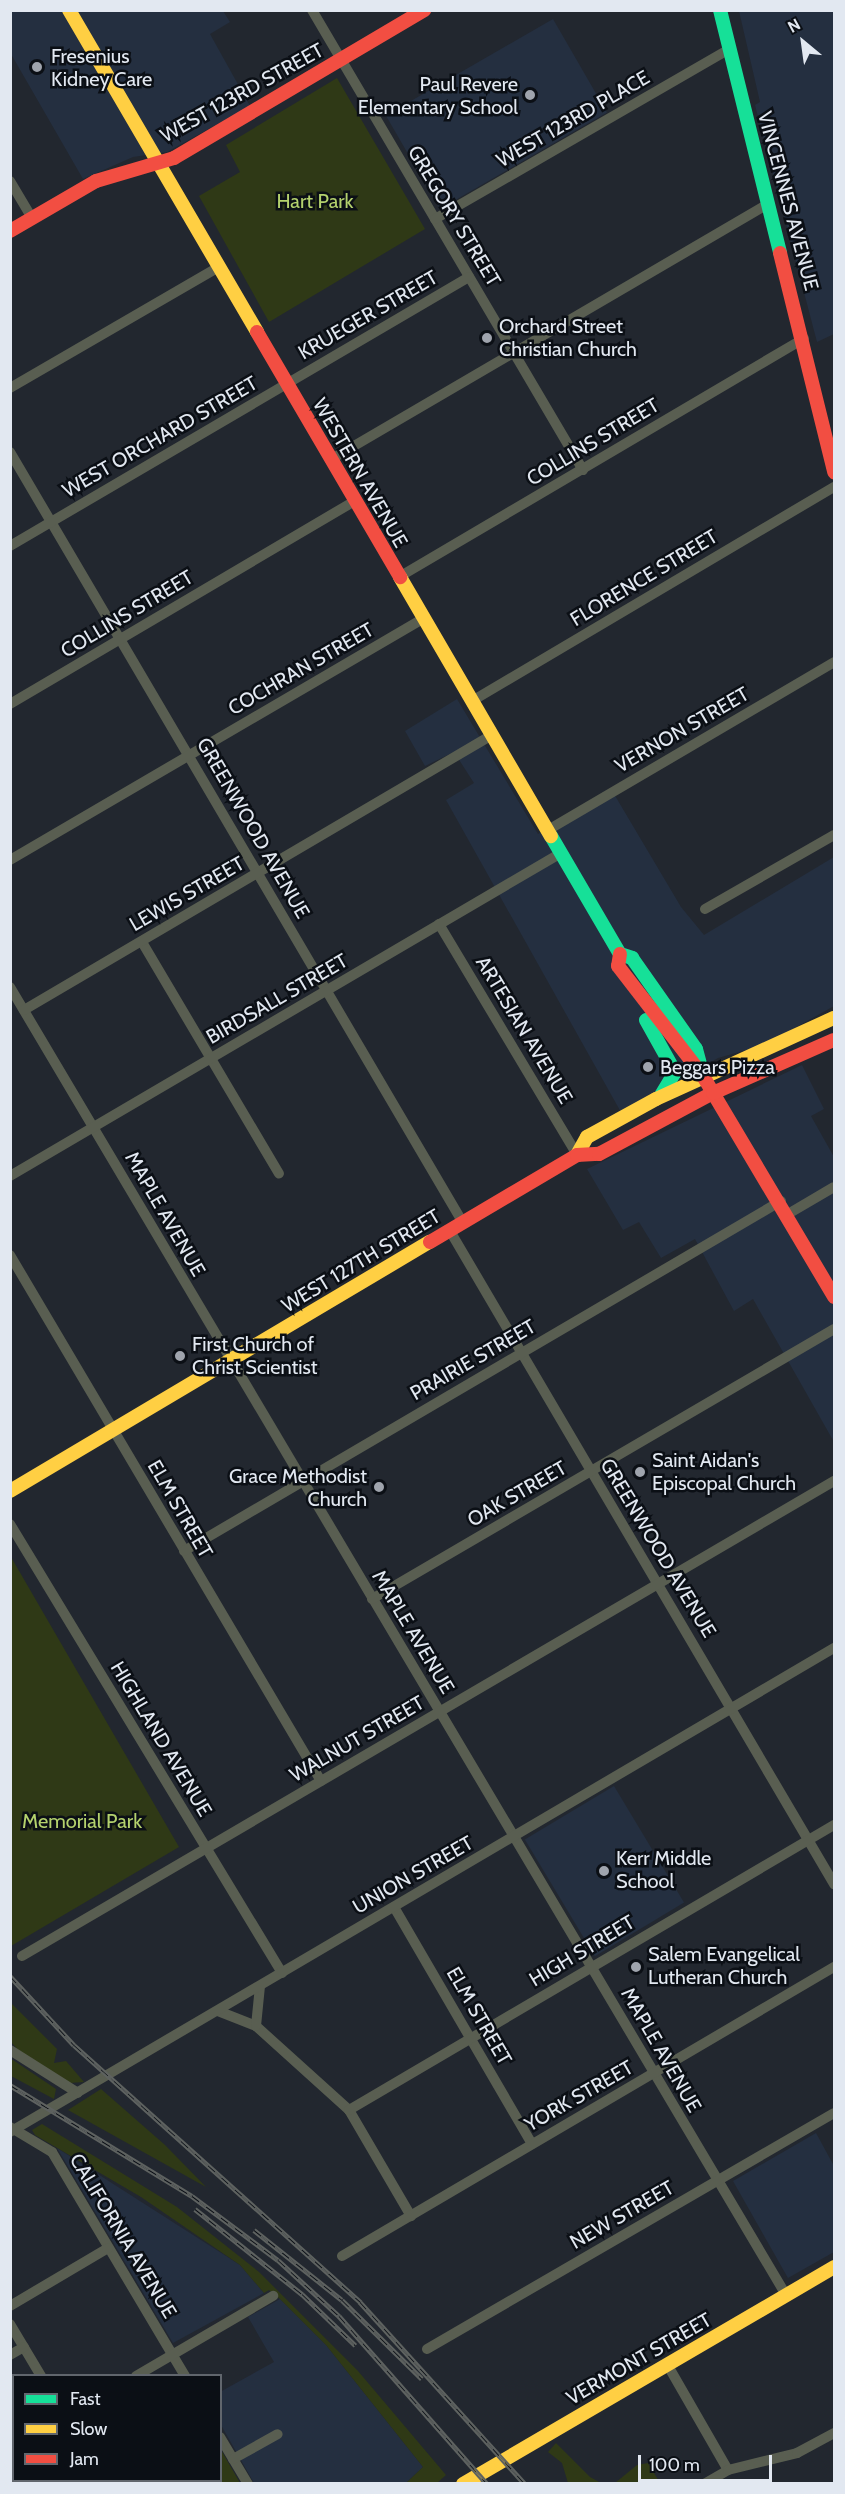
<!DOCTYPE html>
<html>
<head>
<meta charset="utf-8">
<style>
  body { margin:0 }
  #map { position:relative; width:845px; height:2494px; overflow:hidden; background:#22272f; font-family:Cabin,sans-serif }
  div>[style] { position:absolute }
  .built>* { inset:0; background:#242f40; transform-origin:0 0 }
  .green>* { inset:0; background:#2f3916 }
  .stream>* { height:3px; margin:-1.5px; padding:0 1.5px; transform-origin:1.5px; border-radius:1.5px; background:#030d31 }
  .street>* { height:10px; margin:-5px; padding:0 5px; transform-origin:5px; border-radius:5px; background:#595e51 }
  .fast>* { height:14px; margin:-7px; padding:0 7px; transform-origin:7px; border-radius:7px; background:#16e098 }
  .slow>* { height:14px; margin:-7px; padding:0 7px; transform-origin:7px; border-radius:7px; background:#ffcf43 }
  .jam>* { height:14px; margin:-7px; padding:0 7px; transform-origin:7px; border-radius:7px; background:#f24e42 }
  .rail>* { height:5px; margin-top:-2.5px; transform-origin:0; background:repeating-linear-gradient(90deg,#0b0f15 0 9px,#5e6260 0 18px); box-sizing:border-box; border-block:2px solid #5e6260 }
  .dots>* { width:16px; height:16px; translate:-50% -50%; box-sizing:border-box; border:3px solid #0b0f15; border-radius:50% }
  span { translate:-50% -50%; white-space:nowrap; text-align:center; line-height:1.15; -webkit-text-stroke:5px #0b0f15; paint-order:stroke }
  .poi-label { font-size:20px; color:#e2e8f1 }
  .left { translate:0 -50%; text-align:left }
  .right { translate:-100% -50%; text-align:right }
  .street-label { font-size:20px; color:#e2e8f1 }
  .park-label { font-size:20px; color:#b4d16d }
  .frame { position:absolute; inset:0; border:12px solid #e2e8f1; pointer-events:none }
  .legend { position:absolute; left:12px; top:2374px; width:210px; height:108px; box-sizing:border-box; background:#0b0f15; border:2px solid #61666d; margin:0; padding:8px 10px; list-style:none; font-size:18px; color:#e2e8f1 }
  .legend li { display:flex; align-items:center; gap:12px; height:30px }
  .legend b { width:30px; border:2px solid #61666d }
  .north { position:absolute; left:773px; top:12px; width:60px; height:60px; -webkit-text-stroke:4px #0b0f15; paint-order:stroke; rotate:331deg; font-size:16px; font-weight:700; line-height:24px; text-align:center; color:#e2e8f1 }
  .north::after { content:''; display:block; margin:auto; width:21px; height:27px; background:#e2e8f1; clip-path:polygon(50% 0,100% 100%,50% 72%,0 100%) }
  .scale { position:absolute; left:638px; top:2455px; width:134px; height:27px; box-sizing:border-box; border:3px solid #e2e8f1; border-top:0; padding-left:8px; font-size:18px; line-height:21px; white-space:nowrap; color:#e2e8f1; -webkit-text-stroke:4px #0b0f15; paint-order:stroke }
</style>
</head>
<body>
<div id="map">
  <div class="built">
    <div style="clip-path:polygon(10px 11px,223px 11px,230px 22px,210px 34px,250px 106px,167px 152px,133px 157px,83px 179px,11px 54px)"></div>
    <div style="clip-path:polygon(739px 11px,834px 11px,834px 334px,817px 342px,755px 105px,760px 102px)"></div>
    <div style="left:553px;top:19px;width:108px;height:193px;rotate:60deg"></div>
    <div style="clip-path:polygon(457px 699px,538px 834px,614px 794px,681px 907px,704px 935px,834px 857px,834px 1006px,764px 1045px,718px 1058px,622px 1114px,446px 800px,474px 783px,454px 752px,425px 766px,405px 731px)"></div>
    <div style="clip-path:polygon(802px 1065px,824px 1109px,811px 1116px,834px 1157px,834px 1442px,753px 1299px,734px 1311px,695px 1239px,661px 1258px,639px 1222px,623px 1230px,587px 1169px)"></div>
    <div style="left:614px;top:1786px;width:136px;height:104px;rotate:59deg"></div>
    <div style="clip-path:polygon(816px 2133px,834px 2166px,834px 2252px,788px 2278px,733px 2181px)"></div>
    <div style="clip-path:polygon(57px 2148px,240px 2265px,264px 2293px,173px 2343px)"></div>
    <div style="clip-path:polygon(280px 2299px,326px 2345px,423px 2467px,406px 2483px,254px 2483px,221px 2425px,220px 2392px,274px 2362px,248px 2317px)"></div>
    <div style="clip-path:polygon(10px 2468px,14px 2480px,116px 2483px,11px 2483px)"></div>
  </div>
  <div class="green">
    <div style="clip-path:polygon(337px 78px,425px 229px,269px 322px,199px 196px,240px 172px,226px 145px)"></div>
    <div style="clip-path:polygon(11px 1557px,179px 1847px,11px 1946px,10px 1946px)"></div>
    <div style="clip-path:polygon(10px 2002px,57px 2049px,54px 2063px,66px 2061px,84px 2082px,69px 2083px,19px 2051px,11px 2042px)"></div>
    <div style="clip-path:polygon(10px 2058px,56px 2089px,54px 2099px,11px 2076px)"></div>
    <div style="clip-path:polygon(101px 2089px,165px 2145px,206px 2187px,68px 2110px)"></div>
    <div style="clip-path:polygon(42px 2124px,177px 2207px,259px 2272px,358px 2371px,446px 2475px,437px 2483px,406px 2483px,423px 2467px,326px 2345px,280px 2299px,269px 2290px,264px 2293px,240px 2265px,141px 2197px,35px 2135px,32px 2130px)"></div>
    <div style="clip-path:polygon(556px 2443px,590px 2477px,601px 2483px,568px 2483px,562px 2463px,548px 2452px)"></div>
    <div style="clip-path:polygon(221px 2450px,240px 2483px,108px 2481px,220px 2480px)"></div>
    <div style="clip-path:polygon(648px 2463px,660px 2483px,615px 2483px,637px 2465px)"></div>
  </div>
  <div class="stream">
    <div style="left:10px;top:2454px;width:4px"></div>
    <div style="left:173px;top:2480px;width:11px;rotate:22deg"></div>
  </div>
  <div class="street">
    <div style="left:312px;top:10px;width:534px;rotate:59.5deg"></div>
    <div style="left:10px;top:181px;width:43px;rotate:59.3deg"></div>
    <div style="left:435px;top:219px;width:340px;rotate:-30deg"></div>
    <div style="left:10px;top:388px;width:241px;rotate:-30.1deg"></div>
    <div style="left:10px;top:452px;width:894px;rotate:59.56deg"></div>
    <div style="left:330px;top:460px;width:507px;rotate:-30.31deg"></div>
    <div style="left:10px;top:546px;width:532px;rotate:-30.37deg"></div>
    <div style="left:399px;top:577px;width:470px;rotate:-30.5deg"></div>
    <div style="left:472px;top:701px;width:421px;rotate:-30.6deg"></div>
    <div style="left:10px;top:704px;width:399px;rotate:-30.5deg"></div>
    <div style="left:548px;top:830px;width:332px;rotate:-30.4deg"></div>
    <div style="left:10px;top:860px;width:478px;rotate:-30.3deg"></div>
    <div style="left:705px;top:909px;width:149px;rotate:-29.8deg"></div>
    <div style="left:439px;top:924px;width:269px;rotate:59.1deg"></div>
    <div style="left:142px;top:942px;width:269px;rotate:59.4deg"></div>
    <div style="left:10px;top:987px;width:1521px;rotate:59.32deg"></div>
    <div style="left:24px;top:1010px;width:543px;rotate:-30.44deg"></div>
    <div style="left:10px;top:1176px;width:639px;rotate:-30.38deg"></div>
    <div style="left:788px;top:1214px;width:53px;rotate:-30.4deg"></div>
    <div style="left:450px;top:1231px;width:758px;rotate:59.54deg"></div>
    <div style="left:10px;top:1255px;width:611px;rotate:59.41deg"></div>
    <div style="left:10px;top:1524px;width:525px;rotate:58.79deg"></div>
    <div style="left:184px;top:1551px;width:692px;rotate:-30.38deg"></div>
    <div style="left:372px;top:1599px;width:535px;rotate:-30.3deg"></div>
    <div style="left:394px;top:1907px;width:274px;rotate:59.8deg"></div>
    <div style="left:22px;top:1956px;width:941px;rotate:-30.33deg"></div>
    <div style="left:218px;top:2011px;width:41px;rotate:21.5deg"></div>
    <div style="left:256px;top:2026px;width:125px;rotate:42.1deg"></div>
    <div style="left:349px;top:2110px;width:123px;rotate:59.7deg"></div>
    <div style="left:256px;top:2026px;width:40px;rotate:-84.3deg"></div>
    <div style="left:10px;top:2050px;width:80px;rotate:32.3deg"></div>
    <div style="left:349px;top:2110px;width:563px;rotate:-30.44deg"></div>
    <div style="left:10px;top:2127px;width:49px;rotate:30.8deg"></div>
    <div style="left:52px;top:2152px;width:261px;rotate:59.3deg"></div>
    <div style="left:10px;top:2132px;width:956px;rotate:-30.43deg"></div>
    <div style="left:342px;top:2256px;width:571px;rotate:-30.43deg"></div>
    <div style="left:10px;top:2306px;width:114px;rotate:-30.6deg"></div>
    <div style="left:10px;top:2324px;width:61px;rotate:59.2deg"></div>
    <div style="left:427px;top:2349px;width:470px;rotate:-30.1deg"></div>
    <div style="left:10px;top:2355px;width:16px;rotate:-30deg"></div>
    <div style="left:667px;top:2364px;width:122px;rotate:60.1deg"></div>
    <div style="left:136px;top:2376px;width:159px;rotate:-30.3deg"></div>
    <div style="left:220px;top:2437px;width:55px;rotate:59.2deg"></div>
    <div style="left:233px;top:2459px;width:51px;rotate:-29.1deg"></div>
    <div style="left:704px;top:2484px;width:28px;rotate:-30deg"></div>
    <div style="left:728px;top:2470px;width:71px;rotate:-13.8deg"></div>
    <div style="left:797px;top:2453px;width:42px;rotate:-28.4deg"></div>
  </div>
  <div class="fast">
    <div style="left:720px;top:10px;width:250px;rotate:76.1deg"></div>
    <div style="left:551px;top:836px;width:137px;rotate:59.7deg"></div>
    <div style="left:620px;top:954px;width:13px;rotate:18deg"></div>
    <div style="left:632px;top:958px;width:111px;rotate:54.9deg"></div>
    <div style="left:696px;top:1049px;width:28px;rotate:75deg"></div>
    <div style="left:646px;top:1020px;width:60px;rotate:60.9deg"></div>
    <div style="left:675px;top:1072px;width:26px;rotate:121deg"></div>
  </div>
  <div class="slow">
    <div style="left:69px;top:10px;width:373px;rotate:59.7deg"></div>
    <div style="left:400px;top:577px;width:300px;rotate:59.8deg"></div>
    <div style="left:577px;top:1155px;width:21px;rotate:-61deg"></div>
    <div style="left:587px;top:1137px;width:79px;rotate:-28.8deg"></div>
    <div style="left:656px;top:1099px;width:196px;rotate:-24.5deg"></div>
    <div style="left:10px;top:1491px;width:488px;rotate:-30.7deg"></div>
    <div style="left:463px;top:2484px;width:430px;rotate:-30.3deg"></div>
  </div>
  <div class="jam">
    <div style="left:10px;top:231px;width:99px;rotate:-30.2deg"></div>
    <div style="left:96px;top:181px;width:81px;rotate:-16.4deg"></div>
    <div style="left:174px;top:158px;width:291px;rotate:-30.6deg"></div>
    <div style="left:780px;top:253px;width:226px;rotate:76.1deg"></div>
    <div style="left:257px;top:332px;width:284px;rotate:59.7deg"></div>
    <div style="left:620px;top:954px;width:12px;rotate:99deg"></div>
    <div style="left:618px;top:966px;width:139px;rotate:52.3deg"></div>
    <div style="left:703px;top:1076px;width:257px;rotate:59.3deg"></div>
    <div style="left:430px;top:1242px;width:171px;rotate:-30.6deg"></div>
    <div style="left:577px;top:1155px;width:22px;rotate:-3deg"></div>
    <div style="left:599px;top:1154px;width:129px;rotate:-28.2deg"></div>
    <div style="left:713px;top:1093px;width:132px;rotate:-23.7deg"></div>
  </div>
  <div class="rail">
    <div style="left:10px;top:1976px;width:94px;rotate:47.2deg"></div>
    <div style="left:74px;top:2045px;width:385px;rotate:41.9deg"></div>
    <div style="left:360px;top:2302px;width:246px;rotate:47.8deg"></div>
    <div style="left:10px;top:2085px;width:213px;rotate:31.4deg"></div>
    <div style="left:192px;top:2196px;width:107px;rotate:36.7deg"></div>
    <div style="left:278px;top:2260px;width:83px;rotate:42.6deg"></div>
    <div style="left:339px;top:2316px;width:224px;rotate:48.6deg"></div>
    <div style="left:195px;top:2209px;width:137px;rotate:38.5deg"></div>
    <div style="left:302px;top:2294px;width:74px;rotate:43.9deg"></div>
    <div style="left:254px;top:2230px;width:112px;rotate:38.5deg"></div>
    <div style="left:342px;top:2300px;width:112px;rotate:44.6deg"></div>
  </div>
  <div class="dots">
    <div style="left:37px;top:67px;background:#9fa4ad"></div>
    <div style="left:530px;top:95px;background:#9fa4ad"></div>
    <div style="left:487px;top:338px;background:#9fa4ad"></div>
    <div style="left:648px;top:1067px;background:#9fa4ad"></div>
    <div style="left:180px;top:1356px;background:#9fa4ad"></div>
    <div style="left:640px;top:1472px;background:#9fa4ad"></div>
    <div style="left:379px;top:1487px;background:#9fa4ad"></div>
    <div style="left:604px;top:1871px;background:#9fa4ad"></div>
    <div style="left:636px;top:1967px;background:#9fa4ad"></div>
  </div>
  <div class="poi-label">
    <span class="left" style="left:51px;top:68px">Fresenius<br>Kidney Care</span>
    <span class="right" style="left:518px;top:96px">Paul Revere<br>Elementary School</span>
    <span class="left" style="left:499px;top:338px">Orchard Street<br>Christian Church</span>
    <span class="left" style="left:660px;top:1067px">Beggars Pizza</span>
    <span class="left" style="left:192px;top:1356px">First Church of<br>Christ Scientist</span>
    <span class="left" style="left:652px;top:1472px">Saint Aidan's<br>Episcopal Church</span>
    <span class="right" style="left:367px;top:1488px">Grace Methodist<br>Church</span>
    <span class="left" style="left:616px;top:1870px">Kerr Middle<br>School</span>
    <span class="left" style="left:648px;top:1966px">Salem Evangelical<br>Lutheran Church</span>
  </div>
  <div class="street-label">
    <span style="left:242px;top:93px;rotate:-29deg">WEST 123RD STREET</span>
    <span style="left:573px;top:119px;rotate:-30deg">WEST 123RD PLACE</span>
    <span style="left:788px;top:201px;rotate:75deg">VINCENNES AVENUE</span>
    <span style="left:454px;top:216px;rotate:59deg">GREGORY STREET</span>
    <span style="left:368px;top:315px;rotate:-30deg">KRUEGER STREET</span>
    <span style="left:160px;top:437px;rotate:-30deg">WEST ORCHARD STREET</span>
    <span style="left:593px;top:442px;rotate:-31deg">COLLINS STREET</span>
    <span style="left:360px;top:473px;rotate:60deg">WESTERN AVENUE</span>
    <span style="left:644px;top:578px;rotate:-31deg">FLORENCE STREET</span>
    <span style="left:127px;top:614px;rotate:-31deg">COLLINS STREET</span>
    <span style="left:301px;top:669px;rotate:-30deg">COCHRAN STREET</span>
    <span style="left:682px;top:730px;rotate:-30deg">VERNON STREET</span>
    <span style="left:253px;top:828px;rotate:60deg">GREENWOOD AVENUE</span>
    <span style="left:187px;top:894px;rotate:-30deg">LEWIS STREET</span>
    <span style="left:277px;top:999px;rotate:-30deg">BIRDSALL STREET</span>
    <span style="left:524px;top:1030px;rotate:59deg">ARTESIAN AVENUE</span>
    <span style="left:165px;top:1214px;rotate:60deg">MAPLE AVENUE</span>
    <span style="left:361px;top:1261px;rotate:-31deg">WEST 127TH STREET</span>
    <span style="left:473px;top:1360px;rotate:-30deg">PRAIRIE STREET</span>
    <span style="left:517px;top:1494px;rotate:-30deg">OAK STREET</span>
    <span style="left:180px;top:1509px;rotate:60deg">ELM STREET</span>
    <span style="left:658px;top:1548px;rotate:59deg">GREENWOOD AVENUE</span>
    <span style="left:413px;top:1632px;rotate:59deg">MAPLE AVENUE</span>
    <span style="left:161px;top:1739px;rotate:59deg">HIGHLAND AVENUE</span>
    <span style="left:357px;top:1739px;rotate:-30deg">WALNUT STREET</span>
    <span style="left:413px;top:1875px;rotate:-30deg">UNION STREET</span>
    <span style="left:582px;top:1951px;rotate:-31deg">HIGH STREET</span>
    <span style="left:479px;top:2016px;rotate:60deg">ELM STREET</span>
    <span style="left:661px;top:2050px;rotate:60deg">MAPLE AVENUE</span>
    <span style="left:579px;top:2096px;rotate:-30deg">YORK STREET</span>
    <span style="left:622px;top:2215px;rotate:-30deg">NEW STREET</span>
    <span style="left:123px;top:2236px;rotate:59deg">CALIFORNIA AVENUE</span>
    <span style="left:639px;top:2359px;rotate:-30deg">VERMONT STREET</span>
  </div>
  <div class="park-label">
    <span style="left:315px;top:201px">Hart Park</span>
    <span style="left:82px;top:1821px">Memorial Park</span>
  </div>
  <div class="frame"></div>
  <ul class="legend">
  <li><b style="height:8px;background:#16e098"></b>Fast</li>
  <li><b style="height:8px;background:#ffcf43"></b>Slow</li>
  <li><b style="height:8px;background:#f24e42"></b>Jam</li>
  </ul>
  <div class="north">N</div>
  <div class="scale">100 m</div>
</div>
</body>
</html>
